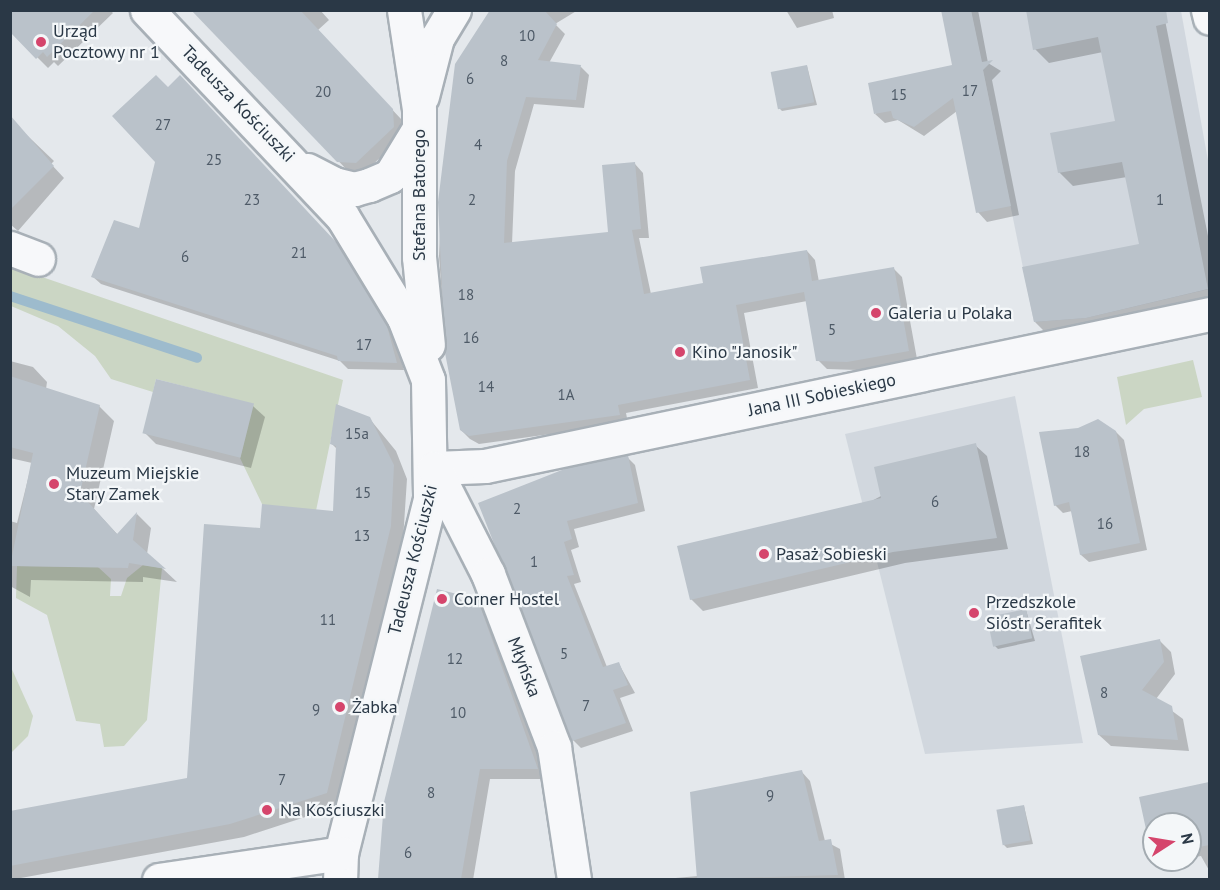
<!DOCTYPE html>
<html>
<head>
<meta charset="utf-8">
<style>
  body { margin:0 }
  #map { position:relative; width:1220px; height:890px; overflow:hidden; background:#e4e8ec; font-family:"PT Sans",sans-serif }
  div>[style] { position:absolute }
  .built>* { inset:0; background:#d1d7de }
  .green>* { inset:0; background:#cbd6c4 }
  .shadow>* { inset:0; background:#0003 }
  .stream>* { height:10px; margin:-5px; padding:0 5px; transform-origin:5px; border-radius:5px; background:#9dbbcd }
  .building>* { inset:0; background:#bac2ca; transform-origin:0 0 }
  .roads { filter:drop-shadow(2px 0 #a8b0b7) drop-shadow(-2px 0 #a8b0b7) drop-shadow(0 2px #a8b0b7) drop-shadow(0 -2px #a8b0b7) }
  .minor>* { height:33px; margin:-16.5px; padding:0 16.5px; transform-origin:16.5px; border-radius:16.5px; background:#f7f8fa }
  .dots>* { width:16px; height:16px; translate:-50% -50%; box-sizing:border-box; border:3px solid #f4f7f9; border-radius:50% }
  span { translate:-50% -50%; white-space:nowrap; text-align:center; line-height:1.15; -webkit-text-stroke:4.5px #f4f7f9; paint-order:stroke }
  .number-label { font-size:15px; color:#4e5a67 }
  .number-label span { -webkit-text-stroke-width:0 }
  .poi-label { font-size:18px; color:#2a3846 }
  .left { translate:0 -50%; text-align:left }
  .street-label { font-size:18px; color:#2a3846 }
  .frame { position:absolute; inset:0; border:12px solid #2a3846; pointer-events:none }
  .north { position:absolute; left:1142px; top:812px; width:60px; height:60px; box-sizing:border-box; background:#f4f7f9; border:2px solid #a3abb1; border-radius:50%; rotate:78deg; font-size:16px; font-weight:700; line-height:24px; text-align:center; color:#2a3846 }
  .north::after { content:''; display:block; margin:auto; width:21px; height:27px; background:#d5456c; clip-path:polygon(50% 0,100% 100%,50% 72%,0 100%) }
</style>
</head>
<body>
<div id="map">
  <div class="built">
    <div style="clip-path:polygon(971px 11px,1181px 11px,1209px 166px,1209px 289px,1086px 318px,1034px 322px)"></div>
    <div style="clip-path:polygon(1015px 396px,1083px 743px,925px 754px,845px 434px)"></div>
  </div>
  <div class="green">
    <div style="clip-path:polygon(10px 266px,343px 380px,311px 535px,262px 504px,240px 458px,253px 404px,156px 379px,153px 392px,111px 379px,95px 356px,58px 326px,11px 306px)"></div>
    <div style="clip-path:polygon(1193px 360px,1202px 397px,1144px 409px,1126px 425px,1117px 377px)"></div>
    <div style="clip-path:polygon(143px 565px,162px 568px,147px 720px,124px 746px,104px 747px,100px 724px,76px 721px,47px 615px,16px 598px,17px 566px,98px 567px,111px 579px,110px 596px,121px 596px,127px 578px)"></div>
    <div style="clip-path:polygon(10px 665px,33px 716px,28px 736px,11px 753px)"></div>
  </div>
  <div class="shadow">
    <div style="clip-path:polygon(10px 10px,110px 10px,113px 13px,58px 66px,54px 62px,48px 68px,10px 30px)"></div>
    <div style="clip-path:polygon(194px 10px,320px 10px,329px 20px,318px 30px,401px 119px,402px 137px,366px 171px,348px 171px)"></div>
    <div style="clip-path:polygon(493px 10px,578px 10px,555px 24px,565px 34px,549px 63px,581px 67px,589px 75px,584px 108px,534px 104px,515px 171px,512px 244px,609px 233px,635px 164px,643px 173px,649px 238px,639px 238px,651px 294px,705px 284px,807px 251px,815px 260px,819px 282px,893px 268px,902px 277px,917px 359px,857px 370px,827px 369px,818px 360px,807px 301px,744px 313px,758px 388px,626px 413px,628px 423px,479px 444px,470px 439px,461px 430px,446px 353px,439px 256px,443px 165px)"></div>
    <div style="clip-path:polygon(786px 10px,832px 10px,834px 18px,797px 28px)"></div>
    <div style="clip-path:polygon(949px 10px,978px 10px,988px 63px,1001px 71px,992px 80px,1019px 215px,987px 222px,978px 212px,957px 111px,924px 136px,898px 120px,885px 123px,875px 114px,954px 66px)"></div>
    <div style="clip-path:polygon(1163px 10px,1210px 246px,1210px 306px,1049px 336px,1035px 322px,1140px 245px,1127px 177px,1073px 186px,1059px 172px,1117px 122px,1103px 52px,1049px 63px,1035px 49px)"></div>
    <div style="clip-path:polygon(807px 66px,817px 105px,782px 111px,779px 108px)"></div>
    <div style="clip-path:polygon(186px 84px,344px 252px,395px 336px,404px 370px,348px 369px,340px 361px,101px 284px,92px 276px,140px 230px,176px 98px)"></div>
    <div style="clip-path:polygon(10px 119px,54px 161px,51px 164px,64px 178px,18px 231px,10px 224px)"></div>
    <div style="clip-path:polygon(10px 361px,33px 367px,47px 382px,46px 389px,99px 406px,114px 421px,94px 509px,118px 535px,137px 514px,151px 528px,147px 554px,177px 582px,143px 577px,143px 582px,31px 580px,30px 597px,10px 586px,10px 521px,17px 523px,32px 463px,10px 458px)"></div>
    <div style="clip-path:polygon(253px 406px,265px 417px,251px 468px,156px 444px,144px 432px)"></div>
    <div style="clip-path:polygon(369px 418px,396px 451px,407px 479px,403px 540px,339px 806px,244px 837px,10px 880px,10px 812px,188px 779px,261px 530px,335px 512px,337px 449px,331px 443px)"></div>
    <div style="clip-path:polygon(1116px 432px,1124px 440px,1147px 550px,1089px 562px,1081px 555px,1072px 511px,1063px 513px,1055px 505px)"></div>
    <div style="clip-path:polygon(975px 445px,987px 456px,1008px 549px,905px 563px,703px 611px,691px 599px)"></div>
    <div style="clip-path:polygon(627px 457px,635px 465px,645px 511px,574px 529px,579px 547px,571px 550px,581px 582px,574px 584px,607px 667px,619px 664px,635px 693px,620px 698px,633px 731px,581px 748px,573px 740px,480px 503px)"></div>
    <div style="clip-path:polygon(456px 595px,466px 605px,477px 602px,488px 612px,548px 779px,490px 779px,473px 880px,380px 880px,386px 802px)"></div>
    <div style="clip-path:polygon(1026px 610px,1035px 641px,998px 649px,995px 646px)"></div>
    <div style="clip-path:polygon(1159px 640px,1171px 652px,1175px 674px,1156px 699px,1183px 719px,1189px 751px,1111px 746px,1099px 735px)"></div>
    <div style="clip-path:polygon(801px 771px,810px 781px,825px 841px,840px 849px,845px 880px,653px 880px,698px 876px)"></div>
    <div style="clip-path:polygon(1210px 784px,1210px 872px,1201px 856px,1190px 858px,1190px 824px,1154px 824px,1154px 857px,1141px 798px)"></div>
    <div style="clip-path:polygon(1024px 806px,1033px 844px,1007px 848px,1003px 844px)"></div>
    <div style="clip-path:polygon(1157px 860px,1182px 860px,1161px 864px)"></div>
  </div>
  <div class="stream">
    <div style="left:10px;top:296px;width:197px;rotate:18.3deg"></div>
  </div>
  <div class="building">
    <div style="clip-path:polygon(10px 10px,95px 10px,47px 57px,43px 52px,36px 59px,10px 32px)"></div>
    <div style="clip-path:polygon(191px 10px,300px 10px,393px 109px,394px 127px,356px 163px,337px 162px)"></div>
    <div style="clip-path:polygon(490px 10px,544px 10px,557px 24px,538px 60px,581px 65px,576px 100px,526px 97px,507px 161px,504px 243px,608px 232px,602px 165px,635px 162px,641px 229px,632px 230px,644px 294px,703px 283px,700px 267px,807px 250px,812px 281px,894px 267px,909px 351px,847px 362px,816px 361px,804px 292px,736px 305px,750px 380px,618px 405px,620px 415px,469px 436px,460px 430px,445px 353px,438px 202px,455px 64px)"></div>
    <div style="clip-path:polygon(941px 10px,971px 10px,982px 62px,993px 60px,983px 70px,1011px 206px,976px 213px,953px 98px,914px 127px,893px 118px,891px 111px,874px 114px,868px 83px,952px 65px)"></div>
    <div style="clip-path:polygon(1026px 10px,1166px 10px,1168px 23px,1156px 26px,1208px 289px,1086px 318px,1034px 322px,1022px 267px,1139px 244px,1122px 162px,1058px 173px,1050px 133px,1115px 121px,1098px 37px,1033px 50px)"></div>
    <div style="left:807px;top:65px;width:38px;height:37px;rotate:79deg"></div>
    <div style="clip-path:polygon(156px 75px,168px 87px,180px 75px,336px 242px,387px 326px,397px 363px,338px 361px,337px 356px,91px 277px,114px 220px,139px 228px,155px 162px,112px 116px)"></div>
    <div style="clip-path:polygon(10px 115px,54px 166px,10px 210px)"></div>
    <div style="clip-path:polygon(10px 376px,100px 405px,80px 493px,117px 534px,137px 512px,133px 540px,166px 569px,129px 563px,128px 568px,10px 566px,33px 453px,10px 447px)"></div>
    <div style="left:156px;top:379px;width:101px;height:56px;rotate:14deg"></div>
    <div style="clip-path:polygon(336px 404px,370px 417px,394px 465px,391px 526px,327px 793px,230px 824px,10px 866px,10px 811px,187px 778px,204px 524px,260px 528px,262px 504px,333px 511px,336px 446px,330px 444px)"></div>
    <div style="clip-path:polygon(1098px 419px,1116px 431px,1140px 543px,1080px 555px,1069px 502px,1054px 506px,1039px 432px,1078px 428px)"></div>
    <div style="clip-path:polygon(976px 443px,997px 538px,893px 552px,690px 600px,677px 546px,881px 498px,874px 467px)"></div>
    <div style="clip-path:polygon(628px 455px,638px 503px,567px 521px,572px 539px,564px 542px,574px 575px,567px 576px,603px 667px,619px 662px,628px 685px,613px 690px,626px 723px,572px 741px,478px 503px,567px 468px)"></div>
    <div style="clip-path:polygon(437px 589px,457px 594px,463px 604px,478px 600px,538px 769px,480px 769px,461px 879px,378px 879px,384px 802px)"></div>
    <div style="left:1026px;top:609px;width:30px;height:40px;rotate:78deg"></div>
    <div style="clip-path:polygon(1160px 639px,1164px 662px,1142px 690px,1172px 706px,1178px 740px,1098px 735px,1080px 656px)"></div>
    <div style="clip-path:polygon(802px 770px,819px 841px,831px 839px,838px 875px,697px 879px,690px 792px)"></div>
    <div style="clip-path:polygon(1209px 782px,1209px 845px,1190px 849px,1190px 824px,1154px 824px,1152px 857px,1139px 797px)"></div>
    <div style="left:1024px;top:805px;width:36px;height:28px;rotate:80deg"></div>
  </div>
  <div class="roads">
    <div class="minor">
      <div style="left:147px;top:10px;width:284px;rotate:46.6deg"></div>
      <div style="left:342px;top:216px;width:119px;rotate:58.7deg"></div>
      <div style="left:404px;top:318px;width:66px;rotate:68.8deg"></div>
      <div style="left:428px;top:380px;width:119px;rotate:89deg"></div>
      <div style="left:430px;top:499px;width:365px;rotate:104.1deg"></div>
      <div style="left:341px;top:853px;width:27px;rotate:92deg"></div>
      <div style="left:404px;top:10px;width:100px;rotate:81.4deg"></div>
      <div style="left:419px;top:109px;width:148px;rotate:90deg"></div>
      <div style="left:419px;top:257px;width:88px;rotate:84.2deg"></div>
      <div style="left:1208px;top:10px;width:8px;rotate:76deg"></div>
      <div style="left:422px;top:96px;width:60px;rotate:-75.5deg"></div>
      <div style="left:437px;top:38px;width:33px;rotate:-59deg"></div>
      <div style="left:307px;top:170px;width:30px;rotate:27deg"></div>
      <div style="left:334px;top:184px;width:21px;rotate:14deg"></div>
      <div style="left:354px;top:189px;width:16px;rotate:-15deg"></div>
      <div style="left:369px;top:185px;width:23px;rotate:-23deg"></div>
      <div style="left:390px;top:176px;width:52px;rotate:-58.5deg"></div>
      <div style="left:10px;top:248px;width:30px;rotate:21deg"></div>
      <div style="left:434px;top:468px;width:51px;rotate:-2.2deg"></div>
      <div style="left:485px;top:466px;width:741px;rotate:-11.84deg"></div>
      <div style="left:434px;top:468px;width:119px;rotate:63deg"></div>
      <div style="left:488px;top:574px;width:185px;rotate:69.1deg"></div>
      <div style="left:554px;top:747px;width:134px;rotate:81.4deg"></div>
      <div style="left:159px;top:880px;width:184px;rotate:-8.4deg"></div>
    </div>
  </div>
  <div class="dots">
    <div style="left:41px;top:42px;background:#d5456c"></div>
    <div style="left:876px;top:313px;background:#d5456c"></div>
    <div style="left:680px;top:352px;background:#d5456c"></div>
    <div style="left:54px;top:484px;background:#d5456c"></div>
    <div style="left:764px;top:554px;background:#d5456c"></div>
    <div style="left:442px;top:599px;background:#d5456c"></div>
    <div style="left:974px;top:613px;background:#d5456c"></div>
    <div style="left:340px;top:707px;background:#d5456c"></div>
    <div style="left:267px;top:810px;background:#d5456c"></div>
  </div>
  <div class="number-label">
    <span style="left:527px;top:36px">10</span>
    <span style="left:504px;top:61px">8</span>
    <span style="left:470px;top:79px">6</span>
    <span style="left:970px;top:91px">17</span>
    <span style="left:323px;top:92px">20</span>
    <span style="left:899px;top:95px">15</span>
    <span style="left:163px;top:125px">27</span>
    <span style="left:478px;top:145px">4</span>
    <span style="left:214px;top:160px">25</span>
    <span style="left:252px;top:200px">23</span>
    <span style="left:472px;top:200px">2</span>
    <span style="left:1160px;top:200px">1</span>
    <span style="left:299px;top:253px">21</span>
    <span style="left:185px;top:257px">6</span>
    <span style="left:466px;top:295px">18</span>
    <span style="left:832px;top:330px">5</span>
    <span style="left:471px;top:338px">16</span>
    <span style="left:364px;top:345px">17</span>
    <span style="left:486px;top:387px">14</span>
    <span style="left:566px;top:395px">1A</span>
    <span style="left:357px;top:434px">15a</span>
    <span style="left:1082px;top:452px">18</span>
    <span style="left:363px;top:493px">15</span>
    <span style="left:935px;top:502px">6</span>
    <span style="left:517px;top:509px">2</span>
    <span style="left:1105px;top:524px">16</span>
    <span style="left:362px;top:536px">13</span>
    <span style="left:534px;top:562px">1</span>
    <span style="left:328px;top:620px">11</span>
    <span style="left:564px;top:654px">5</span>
    <span style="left:455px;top:659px">12</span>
    <span style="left:1104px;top:693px">8</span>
    <span style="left:586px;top:706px">7</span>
    <span style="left:316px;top:710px">9</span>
    <span style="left:458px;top:713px">10</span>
    <span style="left:282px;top:780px">7</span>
    <span style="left:431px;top:793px">8</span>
    <span style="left:770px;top:796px">9</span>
    <span style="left:408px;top:853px">6</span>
  </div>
  <div class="poi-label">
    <span class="left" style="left:53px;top:42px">Urząd<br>Pocztowy nr 1</span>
    <span class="left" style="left:888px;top:313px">Galeria u Polaka</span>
    <span class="left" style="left:692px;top:352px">Kino "Janosik"</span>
    <span class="left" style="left:66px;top:484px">Muzeum Miejskie<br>Stary Zamek</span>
    <span class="left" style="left:776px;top:554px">Pasaż Sobieski</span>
    <span class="left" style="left:454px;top:599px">Corner Hostel</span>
    <span class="left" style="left:986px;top:613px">Przedszkole<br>Sióstr Serafitek</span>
    <span class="left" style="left:352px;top:707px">Żabka</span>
    <span class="left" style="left:280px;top:810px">Na Kościuszki</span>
  </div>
  <div class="street-label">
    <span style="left:238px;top:104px;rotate:46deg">Tadeusza Kościuszki</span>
    <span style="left:419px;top:195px;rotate:-90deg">Stefana Batorego</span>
    <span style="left:822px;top:395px;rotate:-12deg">Jana III Sobieskiego</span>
    <span style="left:413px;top:560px;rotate:-76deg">Tadeusza Kościuszki</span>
    <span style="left:524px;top:667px;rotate:69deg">Młyńska</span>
  </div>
  <div class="frame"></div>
  <div class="north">N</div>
</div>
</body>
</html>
